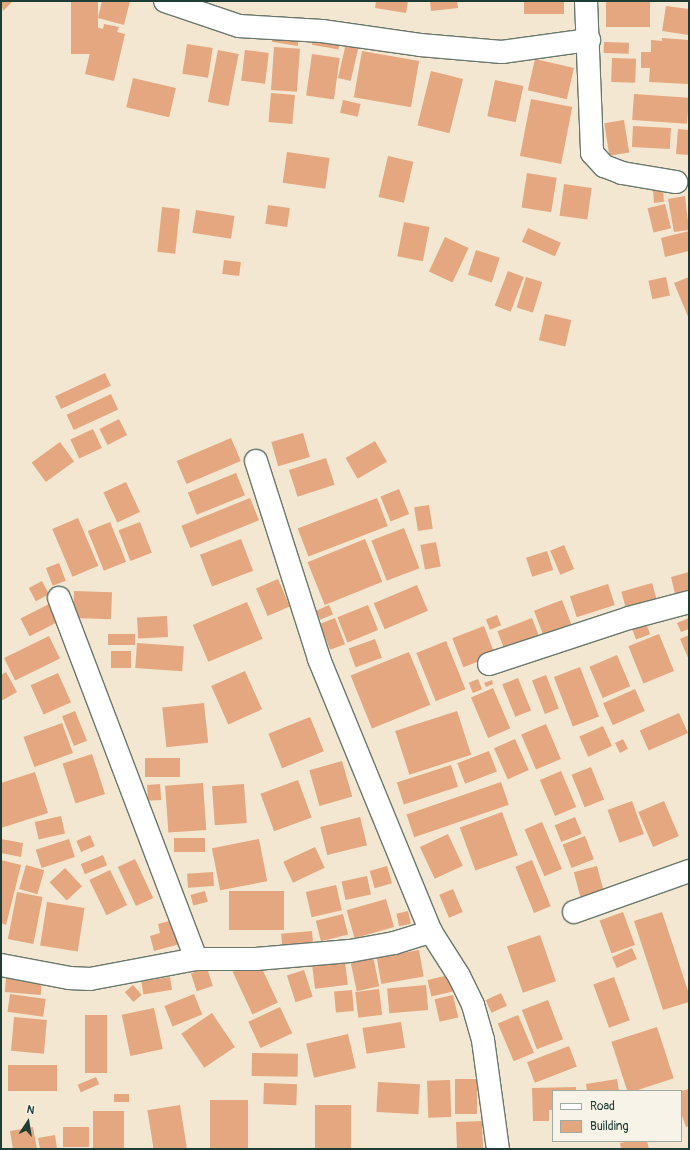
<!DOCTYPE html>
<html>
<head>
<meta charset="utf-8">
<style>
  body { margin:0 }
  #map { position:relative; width:690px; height:1150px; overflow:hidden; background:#f3e7d1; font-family:Pangolin,sans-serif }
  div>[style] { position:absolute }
  .building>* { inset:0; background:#e4a77f; transform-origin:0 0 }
  .roads { filter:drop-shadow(1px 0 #69786b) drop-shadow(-1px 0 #69786b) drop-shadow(0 1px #69786b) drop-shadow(0 -1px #69786b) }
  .street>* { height:22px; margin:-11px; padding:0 11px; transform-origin:11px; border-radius:11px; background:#fff }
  span { translate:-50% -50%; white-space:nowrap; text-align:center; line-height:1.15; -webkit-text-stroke:4px #f7f3e8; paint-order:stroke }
  .frame { position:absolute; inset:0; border:2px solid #1f3d34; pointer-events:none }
  .legend { position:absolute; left:552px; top:1090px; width:130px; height:52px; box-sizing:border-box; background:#f7f3e8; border:1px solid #a1aaa0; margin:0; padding:5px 7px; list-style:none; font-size:12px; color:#1f3d34 }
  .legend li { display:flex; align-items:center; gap:8px; height:20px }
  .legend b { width:20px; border:1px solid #a1aaa0 }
  .north { position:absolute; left:8px; top:1102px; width:40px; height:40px; -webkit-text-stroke:3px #f7f3e8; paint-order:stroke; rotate:12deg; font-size:11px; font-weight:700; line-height:16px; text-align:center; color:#1f3d34 }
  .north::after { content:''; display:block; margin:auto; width:14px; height:18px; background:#1f3d34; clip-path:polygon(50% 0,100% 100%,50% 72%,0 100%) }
</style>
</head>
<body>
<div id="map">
  <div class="building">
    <div style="clip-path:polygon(1px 1px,13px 1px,3px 11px)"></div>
    <div style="left:71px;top:1px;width:27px;height:53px"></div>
    <div style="clip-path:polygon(102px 1px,130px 1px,124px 25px,98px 18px)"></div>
    <div style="clip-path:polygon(376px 1px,408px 1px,406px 13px,375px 8px)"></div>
    <div style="clip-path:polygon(430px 1px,457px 1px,458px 8px,431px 11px)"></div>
    <div style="left:524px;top:1px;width:40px;height:13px"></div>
    <div style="left:606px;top:1px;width:44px;height:26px"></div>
    <div style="clip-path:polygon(666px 6px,689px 9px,689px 35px,662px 31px)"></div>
    <div style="clip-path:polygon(104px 24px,119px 27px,117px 32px,125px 34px,114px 81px,85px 74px,96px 27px,103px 29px)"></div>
    <div style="left:274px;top:29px;width:26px;height:13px;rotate:9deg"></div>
    <div style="left:314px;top:33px;width:27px;height:12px;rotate:10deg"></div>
    <div style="clip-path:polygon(662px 38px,689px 40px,689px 84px,649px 82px,650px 68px,641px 68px,641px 52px,651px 52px,651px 40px,662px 41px)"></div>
    <div style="left:347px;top:39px;width:13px;height:40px;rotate:13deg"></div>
    <div style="left:364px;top:40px;width:23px;height:9px;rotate:10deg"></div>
    <div style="left:604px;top:42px;width:25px;height:11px;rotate:2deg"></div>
    <div style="left:187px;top:44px;width:26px;height:30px;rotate:9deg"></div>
    <div style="left:274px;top:47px;width:26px;height:43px;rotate:4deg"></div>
    <div style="left:218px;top:50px;width:21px;height:53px;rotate:11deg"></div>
    <div style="left:245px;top:50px;width:24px;height:31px;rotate:7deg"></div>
    <div style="left:362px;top:51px;width:58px;height:47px;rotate:10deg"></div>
    <div style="left:312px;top:54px;width:28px;height:42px;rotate:8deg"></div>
    <div style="left:612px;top:58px;width:24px;height:24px;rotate:2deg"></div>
    <div style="left:535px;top:59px;width:40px;height:32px;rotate:13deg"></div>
    <div style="left:431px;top:71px;width:33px;height:56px;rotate:14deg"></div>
    <div style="left:133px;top:78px;width:44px;height:30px;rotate:13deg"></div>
    <div style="left:495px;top:80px;width:29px;height:37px;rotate:12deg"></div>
    <div style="left:271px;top:93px;width:24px;height:29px;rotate:5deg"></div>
    <div style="left:634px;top:94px;width:55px;height:26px;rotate:4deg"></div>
    <div style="left:531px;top:99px;width:42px;height:58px;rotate:11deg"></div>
    <div style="left:343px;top:100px;width:18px;height:13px;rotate:13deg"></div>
    <div style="left:624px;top:120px;width:33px;height:20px;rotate:81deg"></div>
    <div style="left:633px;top:126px;width:38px;height:21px;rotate:3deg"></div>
    <div style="clip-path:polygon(678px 129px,689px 130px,689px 155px,676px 154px)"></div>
    <div style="left:287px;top:152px;width:43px;height:31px;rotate:8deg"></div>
    <div style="left:388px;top:156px;width:26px;height:42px;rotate:13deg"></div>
    <div style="left:527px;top:173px;width:30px;height:35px;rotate:9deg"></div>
    <div style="left:564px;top:184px;width:28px;height:32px;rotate:8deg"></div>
    <div style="left:663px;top:189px;width:13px;height:10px;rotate:86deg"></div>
    <div style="clip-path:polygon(685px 196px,689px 230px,674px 232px,668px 199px)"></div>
    <div style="left:665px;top:204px;width:25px;height:18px;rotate:76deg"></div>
    <div style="left:268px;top:205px;width:22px;height:19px;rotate:8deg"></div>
    <div style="left:162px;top:207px;width:18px;height:45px;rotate:6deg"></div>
    <div style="left:196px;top:210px;width:39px;height:23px;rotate:9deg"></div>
    <div style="left:404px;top:222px;width:26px;height:35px;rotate:11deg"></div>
    <div style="left:528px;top:228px;width:36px;height:15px;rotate:24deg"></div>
    <div style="clip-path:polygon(689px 231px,689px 251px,665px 257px,661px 238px)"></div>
    <div style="left:445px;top:237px;width:26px;height:38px;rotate:25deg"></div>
    <div style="left:476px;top:250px;width:25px;height:26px;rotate:18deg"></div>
    <div style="left:224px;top:260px;width:17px;height:14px;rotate:7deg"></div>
    <div style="left:508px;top:271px;width:17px;height:37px;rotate:21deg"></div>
    <div style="left:526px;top:277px;width:17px;height:32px;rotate:17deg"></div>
    <div style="left:666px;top:277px;width:19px;height:18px;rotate:78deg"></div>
    <div style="clip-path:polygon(689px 277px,689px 319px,674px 283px)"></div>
    <div style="left:545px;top:314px;width:27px;height:27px;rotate:13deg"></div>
    <div style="left:105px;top:373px;width:14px;height:55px;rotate:65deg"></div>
    <div style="left:111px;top:394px;width:17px;height:49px;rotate:65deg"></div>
    <div style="left:119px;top:419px;width:18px;height:22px;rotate:63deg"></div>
    <div style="left:93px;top:429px;width:21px;height:25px;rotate:65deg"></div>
    <div style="left:303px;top:433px;width:25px;height:33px;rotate:74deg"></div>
    <div style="left:231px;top:438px;width:25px;height:59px;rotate:67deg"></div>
    <div style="left:375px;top:441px;width:24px;height:34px;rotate:60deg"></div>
    <div style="left:60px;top:442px;width:24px;height:35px;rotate:54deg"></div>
    <div style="left:326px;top:458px;width:28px;height:39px;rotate:72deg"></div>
    <div style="left:236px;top:473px;width:24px;height:52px;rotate:68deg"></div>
    <div style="left:126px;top:482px;width:33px;height:25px;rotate:65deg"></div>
    <div style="left:399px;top:489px;width:27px;height:20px;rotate:68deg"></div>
    <div style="left:250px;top:498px;width:24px;height:74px;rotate:68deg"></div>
    <div style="left:377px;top:498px;width:30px;height:85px;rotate:69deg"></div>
    <div style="left:429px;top:505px;width:24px;height:15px;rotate:81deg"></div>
    <div style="left:78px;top:518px;width:52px;height:28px;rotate:67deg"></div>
    <div style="left:110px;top:522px;width:43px;height:24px;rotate:68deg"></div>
    <div style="left:140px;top:522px;width:33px;height:23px;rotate:69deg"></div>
    <div style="left:404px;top:528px;width:43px;height:35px;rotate:69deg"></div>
    <div style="left:241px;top:539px;width:34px;height:44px;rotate:69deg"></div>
    <div style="left:365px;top:539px;width:46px;height:62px;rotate:68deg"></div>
    <div style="left:436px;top:542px;width:25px;height:16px;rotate:79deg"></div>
    <div style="left:564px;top:545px;width:26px;height:15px;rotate:67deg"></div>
    <div style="left:547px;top:551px;width:20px;height:22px;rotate:72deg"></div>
    <div style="left:59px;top:563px;width:19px;height:14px;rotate:69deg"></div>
    <div style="clip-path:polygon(689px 572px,689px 599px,677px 602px,671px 577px)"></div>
    <div style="left:278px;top:579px;width:30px;height:24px;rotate:67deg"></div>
    <div style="left:42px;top:581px;width:15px;height:15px;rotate:62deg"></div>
    <div style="left:652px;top:583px;width:19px;height:32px;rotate:74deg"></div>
    <div style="left:608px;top:584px;width:22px;height:40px;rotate:72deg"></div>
    <div style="left:417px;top:585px;width:28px;height:47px;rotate:67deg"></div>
    <div style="left:74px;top:591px;width:38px;height:27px;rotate:2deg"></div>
    <div style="left:562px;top:600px;width:26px;height:30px;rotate:69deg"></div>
    <div style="left:247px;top:602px;width:40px;height:59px;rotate:67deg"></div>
    <div style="left:49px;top:604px;width:20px;height:32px;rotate:63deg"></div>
    <div style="left:329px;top:605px;width:10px;height:14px;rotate:66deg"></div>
    <div style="left:368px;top:605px;width:27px;height:33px;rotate:68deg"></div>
    <div style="left:497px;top:615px;width:11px;height:12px;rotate:68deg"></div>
    <div style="left:167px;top:616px;width:21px;height:30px;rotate:87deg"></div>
    <div style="left:335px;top:618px;width:28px;height:16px;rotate:69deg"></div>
    <div style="left:532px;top:618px;width:19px;height:37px;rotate:69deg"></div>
    <div style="clip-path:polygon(689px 618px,689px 629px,681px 632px,677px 623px)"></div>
    <div style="left:646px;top:623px;width:12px;height:15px;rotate:70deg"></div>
    <div style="left:484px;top:626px;width:31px;height:34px;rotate:69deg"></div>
    <div style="left:108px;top:634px;width:27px;height:11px"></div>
    <div style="left:659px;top:634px;width:40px;height:33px;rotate:68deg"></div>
    <div style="clip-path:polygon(689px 635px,689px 660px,680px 639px)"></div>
    <div style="left:49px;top:636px;width:25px;height:50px;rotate:64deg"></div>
    <div style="left:375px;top:639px;width:20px;height:28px;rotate:70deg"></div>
    <div style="left:446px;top:641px;width:52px;height:32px;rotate:68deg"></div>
    <div style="left:137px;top:643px;width:47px;height:25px;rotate:4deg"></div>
    <div style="left:111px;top:651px;width:20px;height:17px"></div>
    <div style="left:409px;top:652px;width:57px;height:63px;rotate:68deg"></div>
    <div style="left:617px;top:655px;width:34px;height:30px;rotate:67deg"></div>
    <div style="left:580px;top:667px;width:53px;height:28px;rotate:69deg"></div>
    <div style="left:245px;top:671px;width:42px;height:37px;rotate:66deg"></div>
    <div style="clip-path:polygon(6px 672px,17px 692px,1px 701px,1px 675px)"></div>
    <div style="left:58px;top:673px;width:32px;height:30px;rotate:66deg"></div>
    <div style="left:546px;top:675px;width:36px;height:15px;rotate:69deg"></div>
    <div style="left:518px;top:678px;width:35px;height:17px;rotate:68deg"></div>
    <div style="left:478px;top:679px;width:11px;height:10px;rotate:68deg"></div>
    <div style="clip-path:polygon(492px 680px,493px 684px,486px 687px,484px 683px)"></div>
    <div style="left:493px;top:688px;width:44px;height:24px;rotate:67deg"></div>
    <div style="left:635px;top:689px;width:24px;height:35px;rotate:66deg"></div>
    <div style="left:204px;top:703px;width:40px;height:42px;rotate:84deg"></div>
    <div style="left:75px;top:711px;width:32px;height:14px;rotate:68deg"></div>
    <div style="left:457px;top:711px;width:46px;height:65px;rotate:72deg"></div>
    <div style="left:679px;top:713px;width:22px;height:43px;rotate:66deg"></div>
    <div style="left:310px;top:717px;width:37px;height:45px;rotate:68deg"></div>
    <div style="left:62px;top:723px;width:32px;height:41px;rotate:70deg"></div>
    <div style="left:546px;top:724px;width:38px;height:27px;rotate:67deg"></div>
    <div style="left:603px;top:726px;width:22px;height:26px;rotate:66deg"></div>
    <div style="left:515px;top:739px;width:34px;height:23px;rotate:66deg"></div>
    <div style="left:623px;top:739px;width:11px;height:9px;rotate:63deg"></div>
    <div style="left:489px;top:751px;width:22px;height:34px;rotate:69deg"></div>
    <div style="left:92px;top:754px;width:42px;height:31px;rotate:72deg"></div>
    <div style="left:145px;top:758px;width:35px;height:19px"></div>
    <div style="left:342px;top:761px;width:37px;height:34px;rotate:74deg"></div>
    <div style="left:451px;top:765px;width:23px;height:57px;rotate:72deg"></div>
    <div style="left:591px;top:767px;width:35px;height:21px;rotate:68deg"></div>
    <div style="left:561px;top:771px;width:39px;height:23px;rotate:67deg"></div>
    <div style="clip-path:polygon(35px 772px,48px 813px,1px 828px,1px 783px)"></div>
    <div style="left:298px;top:780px;width:40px;height:40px;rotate:70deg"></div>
    <div style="left:501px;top:782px;width:24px;height:100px;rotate:71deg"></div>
    <div style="left:203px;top:783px;width:47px;height:38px;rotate:86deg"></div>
    <div style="left:160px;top:784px;width:16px;height:13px;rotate:86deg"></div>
    <div style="left:244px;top:784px;width:39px;height:32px;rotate:86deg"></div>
    <div style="left:632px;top:801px;width:35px;height:26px;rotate:70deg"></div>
    <div style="left:664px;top:801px;width:38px;height:28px;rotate:67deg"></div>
    <div style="left:502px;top:812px;width:46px;height:45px;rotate:70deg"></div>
    <div style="left:61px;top:816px;width:18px;height:27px;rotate:77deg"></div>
    <div style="left:360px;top:817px;width:29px;height:41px;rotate:76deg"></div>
    <div style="left:575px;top:817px;width:18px;height:22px;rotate:68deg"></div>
    <div style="left:542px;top:822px;width:51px;height:19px;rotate:67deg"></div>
    <div style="left:448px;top:834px;width:35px;height:31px;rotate:65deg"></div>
    <div style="left:90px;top:835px;width:12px;height:15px;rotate:66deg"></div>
    <div style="left:585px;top:836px;width:25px;height:24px;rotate:69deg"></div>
    <div style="left:205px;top:838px;width:14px;height:31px;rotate:90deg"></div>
    <div style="clip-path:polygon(1px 839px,23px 843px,21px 857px,1px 853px)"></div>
    <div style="left:69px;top:839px;width:19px;height:35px;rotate:72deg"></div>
    <div style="left:259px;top:839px;width:43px;height:48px;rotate:79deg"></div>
    <div style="left:315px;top:847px;width:23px;height:35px;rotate:65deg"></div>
    <div style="left:103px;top:855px;width:11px;height:24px;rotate:68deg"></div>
    <div style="left:135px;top:859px;width:43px;height:19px;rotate:65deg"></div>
    <div style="clip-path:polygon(1px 860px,21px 865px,6px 925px,1px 923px)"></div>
    <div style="left:532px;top:860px;width:50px;height:18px;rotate:68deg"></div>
    <div style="left:26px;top:865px;width:19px;height:25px;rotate:16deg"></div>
    <div style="left:387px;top:866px;width:18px;height:18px;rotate:74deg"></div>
    <div style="left:597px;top:866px;width:30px;height:24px;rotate:75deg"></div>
    <div style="left:65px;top:868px;width:25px;height:21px;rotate:47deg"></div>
    <div style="left:110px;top:870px;width:39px;height:23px;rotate:64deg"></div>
    <div style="left:213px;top:872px;width:14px;height:26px;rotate:86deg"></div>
    <div style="left:367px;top:876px;width:19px;height:26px;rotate:78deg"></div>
    <div style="left:336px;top:885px;width:26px;height:31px;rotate:77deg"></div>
    <div style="left:453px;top:889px;width:25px;height:15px;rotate:67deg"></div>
    <div style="left:205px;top:891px;width:11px;height:15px;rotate:75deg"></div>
    <div style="left:284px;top:891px;width:39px;height:55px;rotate:90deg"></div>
    <div style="left:17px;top:892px;width:26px;height:48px;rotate:11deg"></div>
    <div style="left:386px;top:899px;width:29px;height:41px;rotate:74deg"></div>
    <div style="left:47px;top:902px;width:38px;height:44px;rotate:9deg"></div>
    <div style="left:408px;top:911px;width:13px;height:12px;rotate:77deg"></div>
    <div style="left:623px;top:912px;width:35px;height:25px;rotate:70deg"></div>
    <div style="clip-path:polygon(662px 912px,689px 994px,689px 1002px,663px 1010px,634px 921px)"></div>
    <div style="left:343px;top:914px;width:21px;height:28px;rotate:76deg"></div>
    <div style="clip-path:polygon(173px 920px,180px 944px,154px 951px,150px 936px,160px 933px,158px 924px)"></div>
    <div style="left:312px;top:931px;width:11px;height:31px;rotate:85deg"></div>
    <div style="left:540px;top:935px;width:49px;height:35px;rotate:71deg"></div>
    <div style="left:632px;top:948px;width:12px;height:22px;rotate:66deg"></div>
    <div style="left:419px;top:950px;width:27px;height:43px;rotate:80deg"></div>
    <div style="left:373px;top:957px;width:30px;height:23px;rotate:78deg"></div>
    <div style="left:258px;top:960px;width:47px;height:28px;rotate:65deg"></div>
    <div style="left:345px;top:962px;width:23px;height:33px;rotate:83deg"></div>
    <div style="left:207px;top:968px;width:19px;height:17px;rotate:72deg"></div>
    <div style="left:304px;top:970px;width:28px;height:18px;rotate:72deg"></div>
    <div style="left:449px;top:975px;width:17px;height:22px;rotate:77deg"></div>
    <div style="left:170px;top:977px;width:13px;height:29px;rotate:81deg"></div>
    <div style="left:614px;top:977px;width:46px;height:22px;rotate:70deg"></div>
    <div style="left:6px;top:978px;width:36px;height:14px;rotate:5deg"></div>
    <div style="left:133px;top:985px;width:13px;height:11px;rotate:48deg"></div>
    <div style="left:426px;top:985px;width:25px;height:39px;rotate:85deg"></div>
    <div style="left:379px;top:989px;width:26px;height:24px;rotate:83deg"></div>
    <div style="left:352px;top:990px;width:21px;height:18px;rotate:85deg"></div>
    <div style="left:501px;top:993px;width:14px;height:17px;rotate:65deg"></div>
    <div style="left:10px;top:994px;width:36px;height:18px;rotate:8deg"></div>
    <div style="left:194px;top:994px;width:22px;height:32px;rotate:68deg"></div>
    <div style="left:453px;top:995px;width:23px;height:19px;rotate:77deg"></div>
    <div style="left:548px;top:1000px;width:42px;height:28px;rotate:69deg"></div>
    <div style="left:280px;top:1007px;width:29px;height:35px;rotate:65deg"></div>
    <div style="left:154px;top:1008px;width:42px;height:33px;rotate:78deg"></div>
    <div style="left:212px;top:1013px;width:41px;height:37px;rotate:56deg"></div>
    <div style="left:85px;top:1015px;width:22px;height:58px"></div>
    <div style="left:518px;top:1015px;width:41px;height:22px;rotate:67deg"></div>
    <div style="left:14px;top:1017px;width:33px;height:34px;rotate:5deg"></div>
    <div style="left:401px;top:1022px;width:26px;height:39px;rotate:81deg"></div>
    <div style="left:657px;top:1027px;width:54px;height:48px;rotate:72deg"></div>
    <div style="left:348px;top:1034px;width:35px;height:43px;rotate:77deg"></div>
    <div style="left:569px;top:1046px;width:22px;height:45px;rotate:69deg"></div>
    <div style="left:252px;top:1053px;width:46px;height:23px;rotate:1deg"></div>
    <div style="left:57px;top:1065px;width:26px;height:49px;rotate:90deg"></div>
    <div style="left:96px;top:1077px;width:8px;height:20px;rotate:67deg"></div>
    <div style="left:455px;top:1079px;width:22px;height:35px"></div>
    <div style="clip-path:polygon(617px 1079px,619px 1091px,587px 1091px,586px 1084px)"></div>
    <div style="left:450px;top:1080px;width:37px;height:23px;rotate:88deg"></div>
    <div style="left:378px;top:1082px;width:42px;height:30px;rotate:3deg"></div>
    <div style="left:264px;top:1083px;width:33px;height:21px;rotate:2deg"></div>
    <div style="clip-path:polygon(576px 1087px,576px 1091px,553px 1091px,553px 1110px,549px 1110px,549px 1121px,533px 1121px,532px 1088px)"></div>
    <div style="clip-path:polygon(689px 1089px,689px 1126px,686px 1127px,681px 1113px,681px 1091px)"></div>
    <div style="left:114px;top:1094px;width:15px;height:8px"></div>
    <div style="left:210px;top:1100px;width:38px;height:49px"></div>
    <div style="left:180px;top:1105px;width:45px;height:33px;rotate:81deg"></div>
    <div style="left:351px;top:1105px;width:44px;height:36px;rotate:90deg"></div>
    <div style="left:124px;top:1111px;width:38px;height:31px;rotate:90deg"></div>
    <div style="left:482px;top:1121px;width:28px;height:26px;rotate:88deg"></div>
    <div style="clip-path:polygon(33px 1127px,37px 1149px,13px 1149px,10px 1131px)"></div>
    <div style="left:63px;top:1127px;width:26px;height:20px"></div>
    <div style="clip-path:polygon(55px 1135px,57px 1149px,40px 1149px,38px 1138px)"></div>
    <div style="clip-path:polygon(630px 1141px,647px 1141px,649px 1149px,621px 1149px,620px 1143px)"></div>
  </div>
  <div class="roads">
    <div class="street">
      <div style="left:165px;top:1px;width:78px;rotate:18.7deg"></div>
      <div style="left:239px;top:26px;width:83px;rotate:3.4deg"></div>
      <div style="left:322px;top:31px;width:99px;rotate:8.1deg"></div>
      <div style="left:420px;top:45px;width:82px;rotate:4.9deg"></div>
      <div style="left:502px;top:52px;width:88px;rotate:-7.9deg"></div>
      <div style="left:586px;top:1px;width:152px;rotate:87.7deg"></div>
      <div style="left:592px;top:153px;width:18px;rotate:47deg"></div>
      <div style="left:604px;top:166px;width:19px;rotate:21deg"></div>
      <div style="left:622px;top:173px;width:55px;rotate:9.5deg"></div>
      <div style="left:256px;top:461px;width:208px;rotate:72.3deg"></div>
      <div style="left:319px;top:659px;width:295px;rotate:67.7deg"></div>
      <div style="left:431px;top:932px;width:52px;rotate:57.5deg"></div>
      <div style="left:459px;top:976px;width:32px;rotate:64deg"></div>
      <div style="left:473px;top:1005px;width:36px;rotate:74deg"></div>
      <div style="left:483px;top:1040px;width:110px;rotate:82.2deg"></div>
      <div style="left:59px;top:598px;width:386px;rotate:69.2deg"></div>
      <div style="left:489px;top:664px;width:147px;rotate:-18.2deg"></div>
      <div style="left:629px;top:618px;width:62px;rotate:-14.9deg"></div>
      <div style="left:574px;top:912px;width:122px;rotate:-19.6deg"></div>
      <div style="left:1px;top:965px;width:69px;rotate:10.8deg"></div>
      <div style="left:69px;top:978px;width:21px;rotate:3deg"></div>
      <div style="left:90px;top:979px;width:108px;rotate:-10.7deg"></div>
      <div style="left:196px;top:959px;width:60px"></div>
      <div style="left:256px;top:959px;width:94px;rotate:-4.9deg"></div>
      <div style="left:350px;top:951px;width:45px;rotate:-10.3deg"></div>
      <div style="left:394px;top:943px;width:39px;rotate:-17deg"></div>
    </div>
  </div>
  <div class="frame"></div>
  <ul class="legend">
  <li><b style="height:5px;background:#fff"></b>Road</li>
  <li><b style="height:11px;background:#e4a77f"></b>Building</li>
  </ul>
  <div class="north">N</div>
</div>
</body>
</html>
